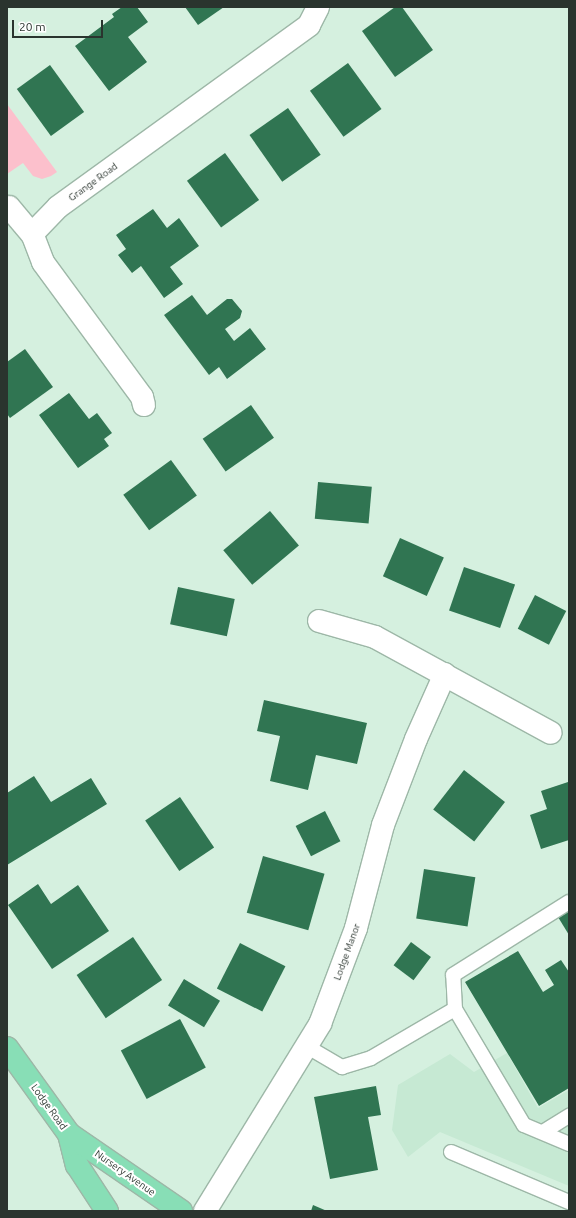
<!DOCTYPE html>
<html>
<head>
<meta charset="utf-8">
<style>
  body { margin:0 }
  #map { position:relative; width:576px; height:1218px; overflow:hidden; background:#d5f0df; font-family:Ubuntu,sans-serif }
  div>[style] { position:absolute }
  .built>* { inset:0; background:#c6e9d3 }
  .green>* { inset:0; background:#fcc0cc }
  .building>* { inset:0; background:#307552; transform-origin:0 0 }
  .roads { filter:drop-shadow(1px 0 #9db7a7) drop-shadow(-1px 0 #9db7a7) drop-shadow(0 1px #9db7a7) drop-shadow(0 -1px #9db7a7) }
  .service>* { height:14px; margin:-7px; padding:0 7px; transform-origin:7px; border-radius:7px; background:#fff }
  .minor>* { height:22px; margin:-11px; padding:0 11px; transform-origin:11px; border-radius:11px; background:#fff }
  .primary>* { height:22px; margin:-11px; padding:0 11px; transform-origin:11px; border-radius:11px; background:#88deb6 }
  span { translate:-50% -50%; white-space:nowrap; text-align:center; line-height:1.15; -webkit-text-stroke:4px #fff; paint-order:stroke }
  .street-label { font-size:10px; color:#2a342e }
  .frame { position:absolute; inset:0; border:8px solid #2a342e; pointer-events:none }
  .scale { position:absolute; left:12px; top:20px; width:91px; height:18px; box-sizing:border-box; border:2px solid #2a342e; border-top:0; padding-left:5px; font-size:12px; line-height:14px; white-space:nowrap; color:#2a342e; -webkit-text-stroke:3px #fff; paint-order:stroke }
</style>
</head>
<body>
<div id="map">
  <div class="built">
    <div style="clip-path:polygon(507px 1053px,538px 1108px,569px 1090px,569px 1186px,440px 1132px,408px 1157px,392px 1130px,398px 1085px,450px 1054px,474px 1072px)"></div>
  </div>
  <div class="green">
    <div style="clip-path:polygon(7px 104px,57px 172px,51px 176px,42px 179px,33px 176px,23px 163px,7px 174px)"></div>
  </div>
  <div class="building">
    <div style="clip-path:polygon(122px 7px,137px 7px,148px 22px,128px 37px,147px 62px,109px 91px,75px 46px,114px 17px,112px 14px)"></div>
    <div style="clip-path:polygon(185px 7px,224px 7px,198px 25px)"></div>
    <div style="clip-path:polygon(395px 7px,402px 7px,433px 50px,395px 77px,362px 31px)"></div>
    <div style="left:348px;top:63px;width:57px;height:47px;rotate:54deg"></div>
    <div style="left:50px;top:65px;width:58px;height:41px;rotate:54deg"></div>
    <div style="left:288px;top:108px;width:57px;height:47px;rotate:55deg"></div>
    <div style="left:225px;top:153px;width:58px;height:47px;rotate:54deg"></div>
    <div style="clip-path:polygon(153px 209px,167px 228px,179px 218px,199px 246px,170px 267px,183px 284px,164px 298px,141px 266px,132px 273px,118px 255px,126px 249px,116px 235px)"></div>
    <div style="clip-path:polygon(192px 295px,207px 315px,227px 299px,232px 299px,242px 311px,240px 318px,225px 329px,234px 341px,250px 328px,266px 349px,227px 379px,219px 367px,209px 375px,164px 315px)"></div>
    <div style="clip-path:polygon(25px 349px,53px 387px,10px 418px,7px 414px,7px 362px)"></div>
    <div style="clip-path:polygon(69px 393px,89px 419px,97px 413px,112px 433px,104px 439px,109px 446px,78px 468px,39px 415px)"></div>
    <div style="left:251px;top:405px;width:40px;height:59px;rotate:55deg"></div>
    <div style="left:171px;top:460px;width:44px;height:59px;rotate:54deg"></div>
    <div style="left:318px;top:482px;width:54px;height:37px;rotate:5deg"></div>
    <div style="left:270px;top:511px;width:45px;height:61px;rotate:50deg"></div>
    <div style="left:400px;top:538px;width:48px;height:42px;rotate:24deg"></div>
    <div style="left:464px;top:567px;width:54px;height:46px;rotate:19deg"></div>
    <div style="left:178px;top:587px;width:58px;height:38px;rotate:12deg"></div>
    <div style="left:535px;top:595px;width:35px;height:38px;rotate:27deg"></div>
    <div style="clip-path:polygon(264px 700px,367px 723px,357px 764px,316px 755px,308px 790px,270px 781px,280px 736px,257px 731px)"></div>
    <div style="left:464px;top:770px;width:52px;height:50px;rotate:38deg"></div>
    <div style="clip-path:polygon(34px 776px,51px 802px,91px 778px,107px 804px,7px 865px,7px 793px)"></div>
    <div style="clip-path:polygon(568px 782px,569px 840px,541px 849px,530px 815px,547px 809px,541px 791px)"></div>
    <div style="left:180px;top:797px;width:61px;height:42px;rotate:56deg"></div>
    <div style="left:325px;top:811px;width:34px;height:33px;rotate:63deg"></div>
    <div style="left:263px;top:856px;width:64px;height:59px;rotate:16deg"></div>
    <div style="left:424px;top:869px;width:52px;height:50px;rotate:9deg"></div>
    <div style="clip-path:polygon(38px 884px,51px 904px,78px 885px,109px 931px,52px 969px,8px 905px)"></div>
    <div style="clip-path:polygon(569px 911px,569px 935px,558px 917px)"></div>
    <div style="left:133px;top:937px;width:52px;height:68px;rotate:56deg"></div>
    <div style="left:411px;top:942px;width:25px;height:29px;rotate:37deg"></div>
    <div style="left:240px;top:943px;width:51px;height:51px;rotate:27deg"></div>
    <div style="clip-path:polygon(518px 951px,543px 992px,554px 985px,545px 970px,561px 960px,569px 972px,569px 1088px,539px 1106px,465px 982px)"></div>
    <div style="left:184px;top:979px;width:42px;height:31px;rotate:31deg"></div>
    <div style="left:180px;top:1019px;width:55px;height:67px;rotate:62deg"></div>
    <div style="clip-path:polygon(376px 1086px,381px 1115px,368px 1117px,378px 1170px,330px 1179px,314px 1097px)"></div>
    <div style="clip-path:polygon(313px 1205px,327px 1211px,311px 1211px)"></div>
  </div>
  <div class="roads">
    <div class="service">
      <div style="left:455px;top:1009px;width:135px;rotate:59.3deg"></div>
      <div style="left:524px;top:1125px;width:49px;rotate:22.9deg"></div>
      <div style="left:306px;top:1046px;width:42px;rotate:30.3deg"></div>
      <div style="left:342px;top:1067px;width:30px;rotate:-17deg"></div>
      <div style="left:371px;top:1058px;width:97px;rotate:-30.3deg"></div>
      <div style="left:455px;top:1009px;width:34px;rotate:-93deg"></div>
      <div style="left:453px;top:975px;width:137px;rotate:-32.2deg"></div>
      <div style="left:543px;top:1132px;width:31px;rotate:-32deg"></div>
      <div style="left:451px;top:1152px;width:128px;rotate:23deg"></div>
    </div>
    <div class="minor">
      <div style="left:9px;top:207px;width:35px;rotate:50deg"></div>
      <div style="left:144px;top:405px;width:8px;rotate:-104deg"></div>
      <div style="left:142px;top:397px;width:167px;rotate:-126.3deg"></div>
      <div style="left:43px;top:262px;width:30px;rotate:-111deg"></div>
      <div style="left:32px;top:234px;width:37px;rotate:-46deg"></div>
      <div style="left:58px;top:207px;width:310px;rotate:-35.9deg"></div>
      <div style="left:309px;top:25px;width:20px;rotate:-63deg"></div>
      <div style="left:319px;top:621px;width:58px;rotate:15.9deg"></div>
      <div style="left:375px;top:637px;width:200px;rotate:28.6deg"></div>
      <div style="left:205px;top:1211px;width:220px;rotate:-58.4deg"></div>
      <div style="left:320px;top:1024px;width:103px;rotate:-69.4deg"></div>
      <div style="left:356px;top:928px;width:106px;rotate:-75.3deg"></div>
      <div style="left:383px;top:825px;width:92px;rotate:-69deg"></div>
      <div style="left:416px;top:739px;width:71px;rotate:-66deg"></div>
    </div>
    <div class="primary">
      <div style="left:7px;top:1048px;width:106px;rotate:54.2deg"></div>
      <div style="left:69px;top:1134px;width:32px;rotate:76deg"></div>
      <div style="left:77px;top:1165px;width:55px;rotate:56.9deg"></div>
      <div style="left:69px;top:1134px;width:136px;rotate:34.5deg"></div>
    </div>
  </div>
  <div class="street-label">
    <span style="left:93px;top:182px;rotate:-36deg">Grange Road</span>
    <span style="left:347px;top:952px;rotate:-70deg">Lodge Manor</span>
    <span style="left:49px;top:1107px;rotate:54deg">Lodge Road</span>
    <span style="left:125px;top:1173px;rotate:35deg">Nursery Avenue</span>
  </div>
  <div class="frame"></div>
  <div class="scale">20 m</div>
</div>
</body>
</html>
